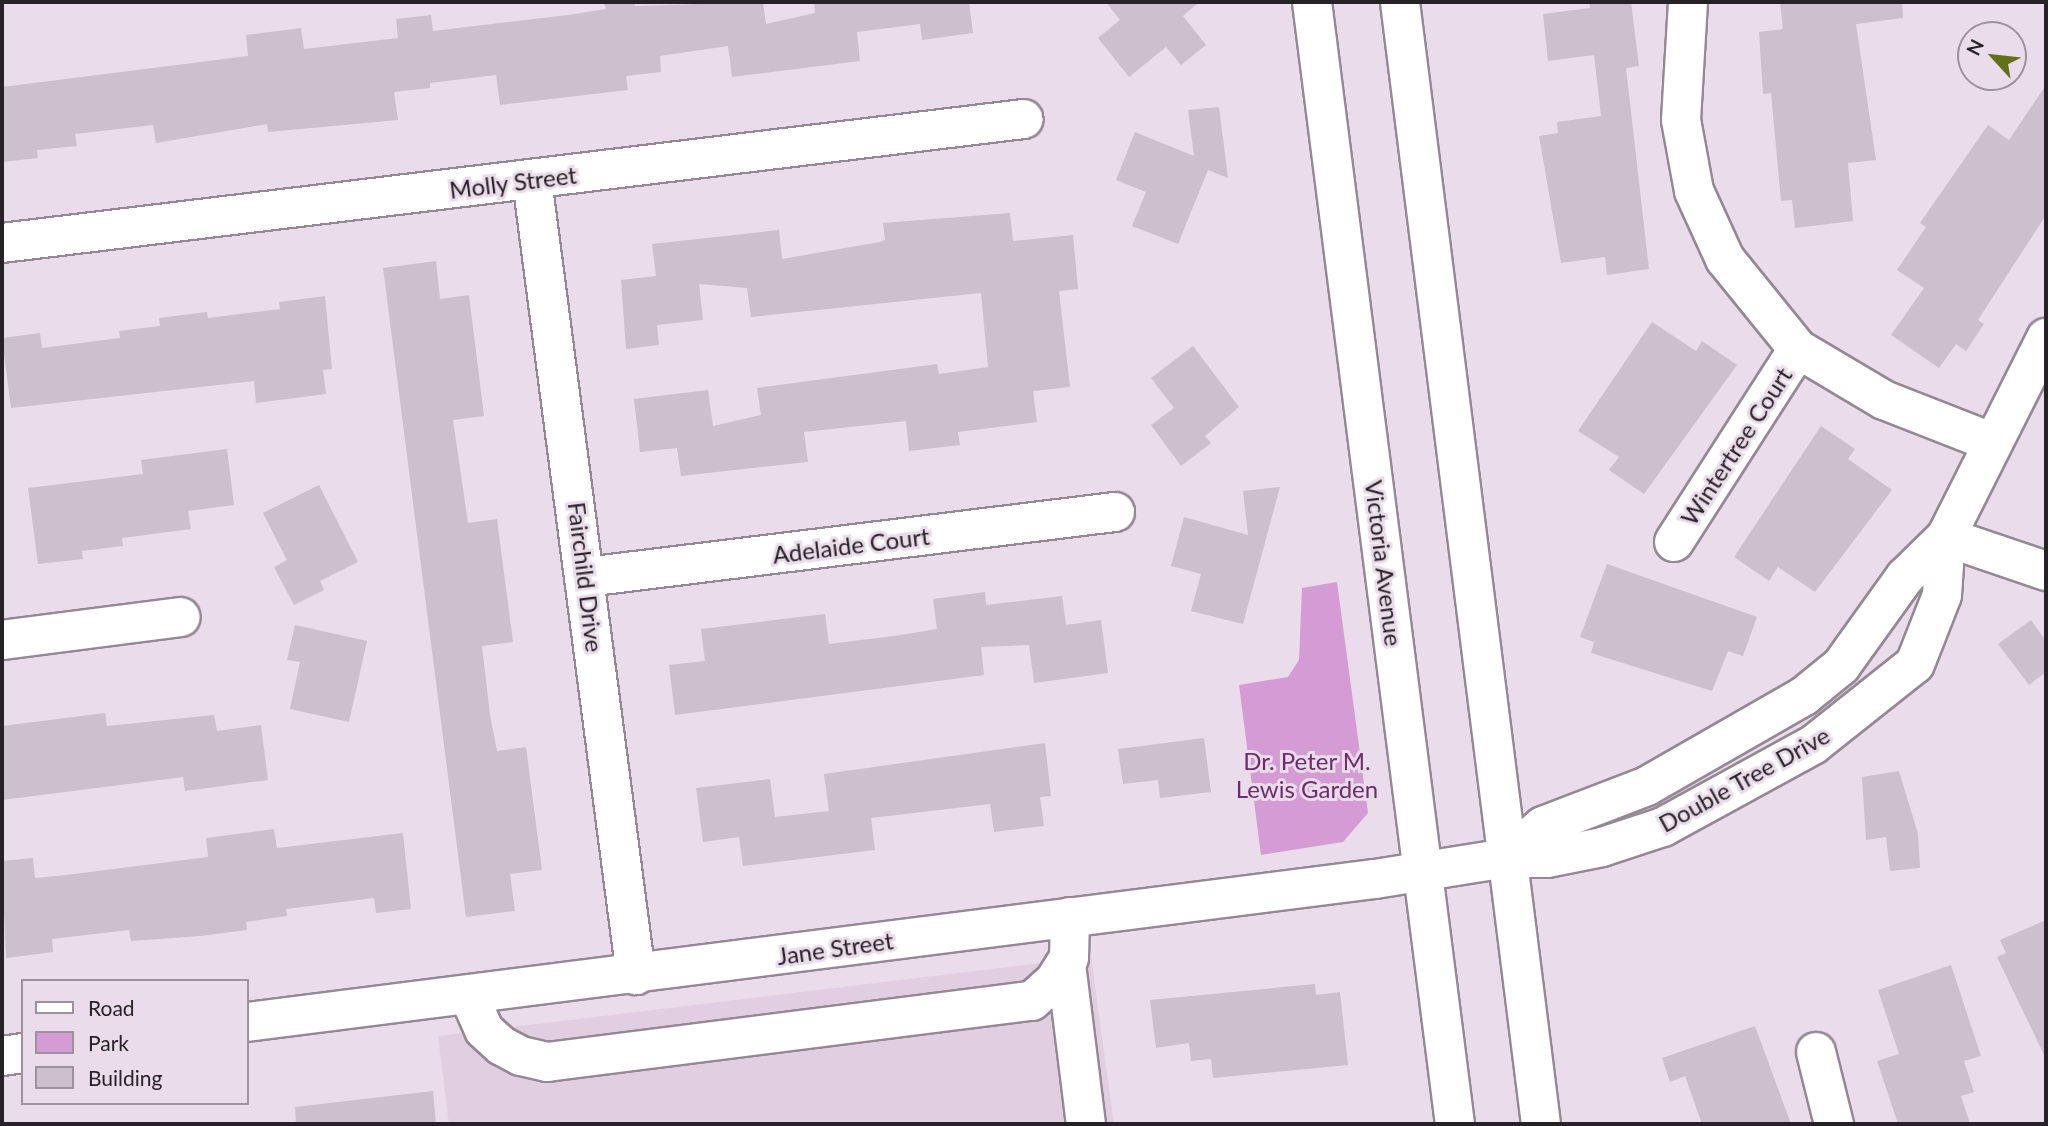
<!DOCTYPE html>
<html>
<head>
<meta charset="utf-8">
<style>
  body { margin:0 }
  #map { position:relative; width:2048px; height:1126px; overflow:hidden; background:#eadcea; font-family:Lato,sans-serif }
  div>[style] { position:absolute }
  .built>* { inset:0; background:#e2cee1 }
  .green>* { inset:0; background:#d59bd4 }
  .building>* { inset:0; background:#cdbfcd }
  .roads { filter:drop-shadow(2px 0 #958895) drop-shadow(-2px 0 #958895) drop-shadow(0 2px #958895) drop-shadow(0 -2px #958895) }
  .minor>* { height:38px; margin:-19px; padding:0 19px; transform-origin:19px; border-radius:19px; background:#fff }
  .major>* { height:38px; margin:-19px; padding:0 19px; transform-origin:19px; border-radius:19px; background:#fff }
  span { translate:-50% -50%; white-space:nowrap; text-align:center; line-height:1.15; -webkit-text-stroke:6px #eadcea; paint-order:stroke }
  .street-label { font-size:24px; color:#272227 }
  .park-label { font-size:24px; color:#6f2a70 }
  .frame { position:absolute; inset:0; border:4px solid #272227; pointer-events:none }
  .legend { position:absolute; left:21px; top:979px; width:228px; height:126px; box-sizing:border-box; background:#eadcea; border:2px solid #9c929c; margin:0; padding:9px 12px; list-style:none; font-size:21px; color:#272227 }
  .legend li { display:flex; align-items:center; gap:14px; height:35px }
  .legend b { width:35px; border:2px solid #9c929c }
  .north { position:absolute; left:1957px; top:21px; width:70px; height:70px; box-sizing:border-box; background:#eadcea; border:2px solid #9c929c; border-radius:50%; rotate:297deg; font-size:19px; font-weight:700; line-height:28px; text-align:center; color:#272227 }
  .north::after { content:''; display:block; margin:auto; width:24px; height:32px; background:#647019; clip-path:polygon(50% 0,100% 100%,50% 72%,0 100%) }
</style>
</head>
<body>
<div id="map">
  <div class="built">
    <div style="clip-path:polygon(1091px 957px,1114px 1124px,449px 1124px,438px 1036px)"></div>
  </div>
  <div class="green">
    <div style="clip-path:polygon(1337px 582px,1368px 813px,1343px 842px,1261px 855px,1239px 685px,1288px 677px,1299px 660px,1302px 588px)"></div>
  </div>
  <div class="building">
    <div style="clip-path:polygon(604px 2px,634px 2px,635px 6px,763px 2px,766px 24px,815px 13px,814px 2px,969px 2px,973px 33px,922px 40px,920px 24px,857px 32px,860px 61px,732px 77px,728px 46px,660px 56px,661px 72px,626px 76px,628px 90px,500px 105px,496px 75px,430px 83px,430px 88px,394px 92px,398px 120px,268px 132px,267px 124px,156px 143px,153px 125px,75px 134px,77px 146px,37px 150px,38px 158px,2px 162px,2px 87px,248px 56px,246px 35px,301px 28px,304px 49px,398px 38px,396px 19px,431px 15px,433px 31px,568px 15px,606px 9px)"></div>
    <div style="clip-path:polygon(1106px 2px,1199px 2px,1183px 16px,1206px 45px,1181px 65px,1166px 47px,1129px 77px,1098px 38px,1120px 20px)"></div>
    <div style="clip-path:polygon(1589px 2px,1631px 2px,1639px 66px,1626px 68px,1649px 269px,1607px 275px,1605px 257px,1561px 263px,1539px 136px,1558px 133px,1557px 122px,1601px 116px,1594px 55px,1548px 61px,1543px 14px,1590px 8px)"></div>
    <div style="clip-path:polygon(1780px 2px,1902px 2px,1903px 18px,1856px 24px,1876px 160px,1848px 163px,1853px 221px,1795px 228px,1792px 200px,1781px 201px,1771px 93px,1763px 94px,1759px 32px,1783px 29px)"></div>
    <div style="clip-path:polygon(2046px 85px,2046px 215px,1978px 320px,1984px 324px,1966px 351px,1956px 344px,1939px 368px,1891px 335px,1924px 288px,1897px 270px,1926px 227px,1920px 223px,1988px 125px,2009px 140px)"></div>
    <div style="clip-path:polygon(1219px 107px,1228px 178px,1208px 170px,1178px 244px,1132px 226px,1146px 192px,1116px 180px,1135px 132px,1194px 156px,1188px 110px)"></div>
    <div style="clip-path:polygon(1010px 213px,1013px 241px,1073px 235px,1078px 289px,1059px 291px,1070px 387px,1033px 391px,1037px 422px,958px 432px,960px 445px,909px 451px,906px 421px,804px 432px,808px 462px,681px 476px,677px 448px,640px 452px,634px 399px,708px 390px,713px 426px,761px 415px,757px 388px,937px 364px,939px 374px,988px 367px,981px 293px,751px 317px,747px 288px,699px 284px,703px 320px,657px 325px,659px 345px,626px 349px,621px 280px,656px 276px,652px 244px,779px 230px,782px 259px,880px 242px,885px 240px,883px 223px)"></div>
    <div style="clip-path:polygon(436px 261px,440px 299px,469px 295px,484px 416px,453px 420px,468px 523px,497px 519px,513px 642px,482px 646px,490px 715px,497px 751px,526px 747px,542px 870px,510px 874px,515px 911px,466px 917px,383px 268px)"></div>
    <div style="clip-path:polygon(325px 296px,332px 369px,323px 370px,326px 394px,256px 403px,254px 381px,11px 408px,2px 338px,40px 333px,42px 348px,120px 338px,119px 331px,160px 326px,159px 318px,207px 312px,208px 318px,280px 309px,279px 302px)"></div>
    <div style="clip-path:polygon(1652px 322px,1696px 351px,1702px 341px,1737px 365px,1644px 494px,1609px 470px,1619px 457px,1578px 431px)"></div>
    <div style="clip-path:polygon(1193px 346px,1239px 407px,1205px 436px,1211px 443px,1181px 466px,1151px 425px,1174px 408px,1151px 378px)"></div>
    <div style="clip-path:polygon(1821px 426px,1855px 449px,1848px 459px,1892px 490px,1815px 592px,1778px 567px,1769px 581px,1734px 557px)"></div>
    <div style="clip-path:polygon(227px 449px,234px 505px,188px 511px,191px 529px,122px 538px,123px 546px,82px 551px,83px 559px,38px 564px,28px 488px,143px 474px,141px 460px)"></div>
    <div style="clip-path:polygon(319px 485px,358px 562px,320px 581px,324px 590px,294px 605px,274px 567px,287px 560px,263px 513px)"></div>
    <div style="clip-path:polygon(1280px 487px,1243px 624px,1191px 611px,1201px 574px,1171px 566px,1184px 517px,1248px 535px,1243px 491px)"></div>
    <div style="clip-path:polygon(1607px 564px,1757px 617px,1743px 656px,1728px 651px,1712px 691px,1591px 653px,1594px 642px,1580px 637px)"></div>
    <div style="clip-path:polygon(985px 592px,986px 605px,1062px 596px,1066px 625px,1101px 620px,1108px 673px,1034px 683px,1029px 645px,981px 647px,984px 675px,675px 715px,669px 665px,705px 661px,701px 629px,825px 614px,829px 644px,901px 635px,937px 629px,933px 599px)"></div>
    <div style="clip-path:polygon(2031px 620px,2046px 641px,2046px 672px,2029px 685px,1998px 644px)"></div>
    <div style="clip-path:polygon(295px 625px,367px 641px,349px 722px,290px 709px,300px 662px,287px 660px)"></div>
    <div style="clip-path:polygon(105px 713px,107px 726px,214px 715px,217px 731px,261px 725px,268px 780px,185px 791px,183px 777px,2px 800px,2px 726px)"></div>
    <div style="clip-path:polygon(1204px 738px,1211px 792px,1160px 798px,1158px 780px,1123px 784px,1118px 749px)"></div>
    <div style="clip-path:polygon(1045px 743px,1051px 796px,1040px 797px,1044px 826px,994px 832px,990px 804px,871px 818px,875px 850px,743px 866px,739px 837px,703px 842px,696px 788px,770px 779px,775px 817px,829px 811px,824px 774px)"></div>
    <div style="clip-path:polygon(1899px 771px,1918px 834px,1920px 868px,1890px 871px,1886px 837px,1866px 840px,1862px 777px)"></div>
    <div style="clip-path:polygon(274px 829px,277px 848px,403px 833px,411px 909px,376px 913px,374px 898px,286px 909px,287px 916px,246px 922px,247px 930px,200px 936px,131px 941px,129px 930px,52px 939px,53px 952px,6px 958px,2px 861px,33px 858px,35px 878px,66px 875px,208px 857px,206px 838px)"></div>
    <div style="clip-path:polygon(2046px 920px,2046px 1059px,1997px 957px,2006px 953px,2000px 940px)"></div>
    <div style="clip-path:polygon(1951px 965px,1981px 1056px,1964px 1061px,1974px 1092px,1961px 1096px,1970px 1124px,1898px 1124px,1877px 1061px,1899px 1054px,1878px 990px)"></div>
    <div style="clip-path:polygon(1315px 984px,1316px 995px,1340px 992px,1348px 1065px,1213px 1078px,1211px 1059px,1191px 1061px,1189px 1043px,1156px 1048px,1150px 1000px)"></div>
    <div style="clip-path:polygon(1755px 1026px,1791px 1124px,1702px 1124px,1685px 1076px,1670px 1082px,1662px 1058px)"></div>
    <div style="clip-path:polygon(433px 1091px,436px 1124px,296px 1124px,295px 1107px)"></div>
  </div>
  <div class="roads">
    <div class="minor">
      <div style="left:1688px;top:2px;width:118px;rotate:93.4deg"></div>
      <div style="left:1681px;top:120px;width:72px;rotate:79.6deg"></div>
      <div style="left:1694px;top:191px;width:75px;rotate:65.5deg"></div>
      <div style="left:1725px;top:259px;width:116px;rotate:51deg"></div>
      <div style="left:1798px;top:349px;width:100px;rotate:30.7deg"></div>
      <div style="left:1884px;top:400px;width:115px;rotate:21.4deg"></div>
      <div style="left:532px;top:180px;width:802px;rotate:82.55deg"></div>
      <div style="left:2px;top:243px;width:1029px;rotate:-6.92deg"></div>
      <div style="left:1946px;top:537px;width:106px;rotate:18.8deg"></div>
      <div style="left:1674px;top:542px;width:229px;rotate:-57.3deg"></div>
      <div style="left:586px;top:577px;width:533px;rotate:-7.01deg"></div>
      <div style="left:2px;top:640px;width:180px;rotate:-7.3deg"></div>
      <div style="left:1506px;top:858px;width:49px;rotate:-40.9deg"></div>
      <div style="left:1543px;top:826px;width:111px;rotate:-21deg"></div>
      <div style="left:1647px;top:786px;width:181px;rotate:-29.8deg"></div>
      <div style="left:1804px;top:696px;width:48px;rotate:-39deg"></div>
      <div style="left:1841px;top:666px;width:110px;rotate:-54.3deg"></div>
      <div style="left:1905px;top:577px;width:57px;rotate:-44.3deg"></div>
      <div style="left:1066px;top:964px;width:161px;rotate:82.9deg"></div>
      <div style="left:469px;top:996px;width:37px;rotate:66deg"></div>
      <div style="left:484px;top:1030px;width:24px;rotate:42deg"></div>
      <div style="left:502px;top:1046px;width:21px;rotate:28deg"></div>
      <div style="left:521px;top:1056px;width:27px;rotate:13deg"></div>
      <div style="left:547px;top:1062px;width:489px;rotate:-7.2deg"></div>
      <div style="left:1032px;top:1001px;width:31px;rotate:-42deg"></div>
      <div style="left:1055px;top:980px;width:26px;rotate:-58deg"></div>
      <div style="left:1069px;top:958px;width:41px;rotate:-88.6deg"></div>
      <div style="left:247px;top:1022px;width:1137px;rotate:-7.23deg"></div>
      <div style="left:1375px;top:879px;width:133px;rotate:-9.1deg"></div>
      <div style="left:1506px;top:858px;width:41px"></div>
      <div style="left:1547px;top:858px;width:56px;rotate:-11.3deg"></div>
      <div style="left:1602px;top:847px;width:64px;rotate:-18.2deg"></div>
      <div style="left:1663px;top:827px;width:171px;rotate:-28.7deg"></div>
      <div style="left:1813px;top:745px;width:130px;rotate:-38.5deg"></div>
      <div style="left:1915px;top:664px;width:74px;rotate:-68.6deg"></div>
      <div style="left:1942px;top:595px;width:58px;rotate:-86.1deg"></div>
      <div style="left:1946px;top:537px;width:223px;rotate:-63.3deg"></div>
      <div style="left:1816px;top:1052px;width:74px;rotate:76deg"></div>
      <div style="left:2px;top:1056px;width:21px;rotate:-8deg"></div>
    </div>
    <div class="major">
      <div style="left:1312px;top:2px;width:1131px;rotate:82.74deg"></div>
      <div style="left:1400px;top:2px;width:1131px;rotate:82.84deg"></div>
    </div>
  </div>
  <div class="street-label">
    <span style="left:513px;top:182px;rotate:-7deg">Molly Street</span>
    <span style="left:1736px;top:446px;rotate:-57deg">Wintertree Court</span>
    <span style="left:851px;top:545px;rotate:-7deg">Adelaide Court</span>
    <span style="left:1384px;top:563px;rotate:83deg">Victoria Avenue</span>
    <span style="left:586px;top:577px;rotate:83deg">Fairchild Drive</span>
    <span style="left:1744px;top:779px;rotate:-29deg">Double Tree Drive</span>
    <span style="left:835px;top:948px;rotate:-8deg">Jane Street</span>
  </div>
  <div class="park-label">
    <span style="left:1307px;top:775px">Dr. Peter M.<br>Lewis Garden</span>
  </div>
  <div class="frame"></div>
  <ul class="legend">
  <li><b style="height:9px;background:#fff"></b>Road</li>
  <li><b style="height:19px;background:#d59bd4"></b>Park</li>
  <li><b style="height:19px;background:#cdbfcd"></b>Building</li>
  </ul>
  <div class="north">N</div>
</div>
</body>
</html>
